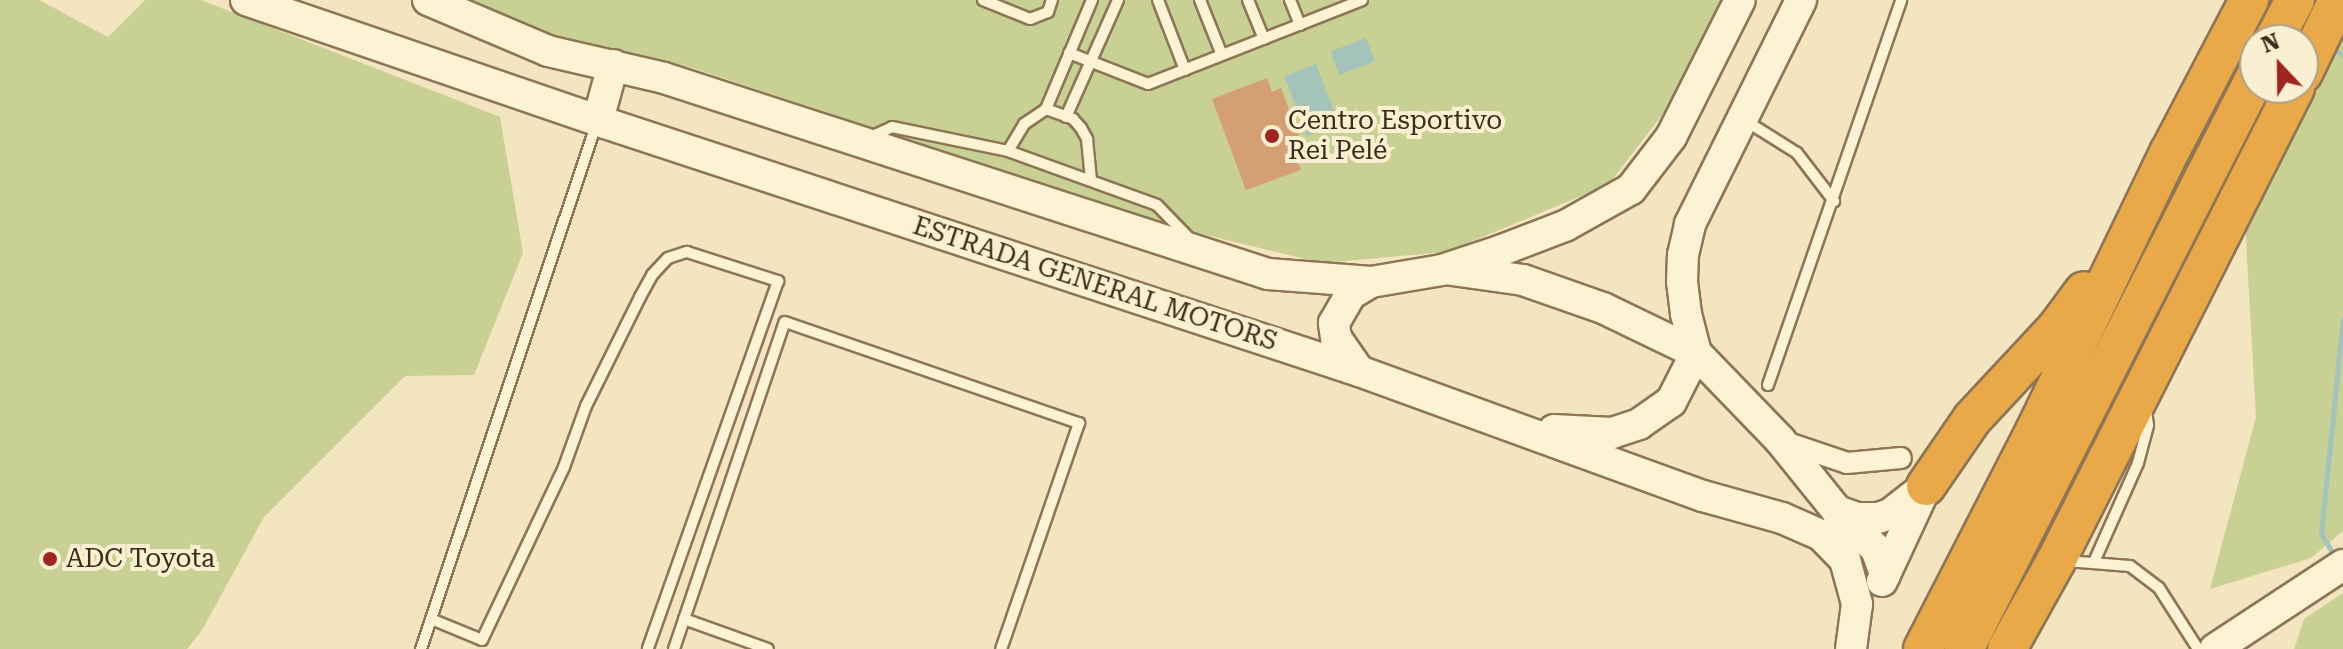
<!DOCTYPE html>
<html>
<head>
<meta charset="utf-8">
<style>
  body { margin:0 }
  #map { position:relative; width:2343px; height:649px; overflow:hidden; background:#f2e5c0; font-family:"Roboto Serif",serif }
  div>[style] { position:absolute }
  .green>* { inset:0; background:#c8d193 }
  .water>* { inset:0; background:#a4c4bb; transform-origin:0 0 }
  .stream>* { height:5px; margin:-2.5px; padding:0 2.5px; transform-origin:2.5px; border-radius:2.5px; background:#a4c4bb }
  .building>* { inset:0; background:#d49f72 }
  .roads { filter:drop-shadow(2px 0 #8d7556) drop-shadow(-2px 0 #8d7556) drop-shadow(0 2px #8d7556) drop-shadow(0 -2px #8d7556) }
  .service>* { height:10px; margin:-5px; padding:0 5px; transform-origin:5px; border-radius:5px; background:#fcf2d4 }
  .minor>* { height:20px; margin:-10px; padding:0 10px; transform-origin:10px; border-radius:10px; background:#fcf2d4 }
  .secondary>* { height:30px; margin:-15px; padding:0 15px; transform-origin:15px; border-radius:15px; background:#fcf2d4 }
  .motorway>* { height:38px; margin:-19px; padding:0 19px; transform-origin:19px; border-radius:19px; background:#eaa949 }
  .dots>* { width:22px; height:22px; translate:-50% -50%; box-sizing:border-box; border:4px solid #f9efd1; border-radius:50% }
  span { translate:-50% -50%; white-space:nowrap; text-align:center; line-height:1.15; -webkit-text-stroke:8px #f9efd1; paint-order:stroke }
  .poi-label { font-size:26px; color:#3b2c1c }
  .left { translate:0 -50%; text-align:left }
  .street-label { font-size:26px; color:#3b2c1c }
  .north { position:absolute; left:2239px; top:24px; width:80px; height:80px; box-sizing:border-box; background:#f9efd1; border:2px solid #ada189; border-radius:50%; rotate:338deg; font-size:22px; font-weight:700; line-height:32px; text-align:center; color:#3b2c1c }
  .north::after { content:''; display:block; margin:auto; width:28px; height:36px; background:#a22420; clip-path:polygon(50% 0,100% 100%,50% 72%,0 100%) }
</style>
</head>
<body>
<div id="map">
  <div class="green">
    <div style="clip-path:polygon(0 0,39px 0,108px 37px,145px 0,201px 0,500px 117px,523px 253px,474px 375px,405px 376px,264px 517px,201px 632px,187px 649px,0 649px)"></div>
    <div style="clip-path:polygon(466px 0,1726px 0,1683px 88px,1608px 185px,1446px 252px,1322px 263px,1161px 224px,690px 67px,557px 38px)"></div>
    <div style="clip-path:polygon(2343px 21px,2343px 531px,2311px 558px,2210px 589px,2256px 417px,2245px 222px)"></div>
    <div style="clip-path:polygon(2343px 593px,2343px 649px,2294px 649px,2304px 619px)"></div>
  </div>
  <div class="water">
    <div style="left:1366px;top:38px;width:25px;height:38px;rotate:69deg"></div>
    <div style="left:1316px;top:64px;width:64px;height:34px;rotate:69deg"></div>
  </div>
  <div class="stream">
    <div style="left:2332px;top:48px;width:13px;rotate:32deg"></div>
    <div style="left:2335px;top:557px;width:27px;rotate:-121deg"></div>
    <div style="left:2321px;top:534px;width:216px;rotate:-84.2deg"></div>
  </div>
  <div class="building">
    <div style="clip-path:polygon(1267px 78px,1272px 92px,1281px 88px,1307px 157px,1297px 160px,1301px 170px,1246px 190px,1212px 99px)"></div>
  </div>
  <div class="roads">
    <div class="service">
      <div style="left:983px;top:0;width:51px;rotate:22deg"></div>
      <div style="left:1030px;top:19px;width:19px;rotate:-21deg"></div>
      <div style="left:1048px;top:12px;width:13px;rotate:-72deg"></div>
      <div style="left:1158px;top:0;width:75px;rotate:68.9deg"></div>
      <div style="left:1200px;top:0;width:59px;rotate:68.2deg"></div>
      <div style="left:1248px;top:0;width:42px;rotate:67.7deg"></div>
      <div style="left:1290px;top:0;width:27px;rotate:68deg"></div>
      <div style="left:1069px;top:53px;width:85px;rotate:21.4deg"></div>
      <div style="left:1148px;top:84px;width:230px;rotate:-21.4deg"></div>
      <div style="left:1046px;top:109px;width:118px;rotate:-67.1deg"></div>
      <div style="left:1066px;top:117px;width:128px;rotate:-66deg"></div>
      <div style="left:1746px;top:121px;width:60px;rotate:32.1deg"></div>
      <div style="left:1797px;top:153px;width:61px;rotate:52.4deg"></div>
      <div style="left:870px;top:137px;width:24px;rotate:-24deg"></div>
      <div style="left:892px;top:127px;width:118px;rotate:11.7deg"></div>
      <div style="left:1008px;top:151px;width:158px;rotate:19.9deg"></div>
      <div style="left:1157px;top:205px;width:47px;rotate:45.9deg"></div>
      <div style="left:1008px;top:151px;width:31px;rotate:-59deg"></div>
      <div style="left:1024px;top:124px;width:27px;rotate:-34deg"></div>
      <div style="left:1046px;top:109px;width:29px;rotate:20deg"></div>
      <div style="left:1073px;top:119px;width:12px;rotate:48deg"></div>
      <div style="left:1081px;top:128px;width:13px;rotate:61deg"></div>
      <div style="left:1087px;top:139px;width:41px;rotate:84.4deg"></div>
      <div style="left:1768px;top:385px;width:407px;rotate:-70.9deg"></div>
      <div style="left:2066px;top:561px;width:64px;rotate:4.5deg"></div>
      <div style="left:2130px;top:566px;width:36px;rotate:37deg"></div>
      <div style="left:2159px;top:588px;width:72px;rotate:57.4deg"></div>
      <div style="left:2094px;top:562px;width:108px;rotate:-66deg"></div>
      <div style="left:2138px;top:463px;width:39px;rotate:-75deg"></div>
      <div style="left:2148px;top:425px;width:14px;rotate:-98deg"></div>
      <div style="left:431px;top:619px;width:55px;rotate:22.4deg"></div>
      <div style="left:482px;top:640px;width:191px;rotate:-64.6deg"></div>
      <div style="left:564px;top:467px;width:65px;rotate:-70.2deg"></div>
      <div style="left:586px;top:406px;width:122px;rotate:-63.6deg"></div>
      <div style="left:640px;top:297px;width:25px;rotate:-61deg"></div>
      <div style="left:652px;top:275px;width:23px;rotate:-47deg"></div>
      <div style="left:668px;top:258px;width:20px;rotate:-18deg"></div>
      <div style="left:687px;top:252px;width:96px;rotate:17.7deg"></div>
      <div style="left:778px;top:281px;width:390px;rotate:109.5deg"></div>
      <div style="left:684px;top:619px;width:89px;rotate:19.7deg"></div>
      <div style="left:421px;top:649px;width:556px;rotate:-71.53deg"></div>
      <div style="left:674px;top:649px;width:345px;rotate:-71.3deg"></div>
      <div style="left:785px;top:322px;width:311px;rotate:19deg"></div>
      <div style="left:1079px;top:423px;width:239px;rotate:109deg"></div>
    </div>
    <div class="minor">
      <div style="left:1785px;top:442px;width:65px;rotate:18.7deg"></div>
      <div style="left:1847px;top:463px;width:54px;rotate:-5.3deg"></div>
    </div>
    <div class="secondary">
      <div style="left:246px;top:0;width:379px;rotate:18.9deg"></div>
      <div style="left:605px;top:123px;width:794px;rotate:18.21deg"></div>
      <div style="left:1359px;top:371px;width:366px;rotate:20deg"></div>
      <div style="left:1703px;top:496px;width:82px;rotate:15.6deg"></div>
      <div style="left:1782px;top:518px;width:43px;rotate:23.6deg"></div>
      <div style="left:1821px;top:535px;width:35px;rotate:46deg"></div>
      <div style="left:1845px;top:560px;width:46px;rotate:74.7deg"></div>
      <div style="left:1857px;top:604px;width:45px;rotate:97.6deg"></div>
      <div style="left:428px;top:0;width:130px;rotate:23deg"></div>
      <div style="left:548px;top:51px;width:119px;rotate:13.1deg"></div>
      <div style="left:664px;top:78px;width:635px;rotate:17.98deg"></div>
      <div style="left:1268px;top:274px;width:103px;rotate:4.4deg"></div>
      <div style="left:1371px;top:282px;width:72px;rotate:-9.6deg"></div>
      <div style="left:1442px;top:270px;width:63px;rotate:-18.4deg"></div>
      <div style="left:1502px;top:250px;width:67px;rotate:-20.9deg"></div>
      <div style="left:1565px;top:226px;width:76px;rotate:-29.3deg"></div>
      <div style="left:1631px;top:189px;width:66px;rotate:-52.4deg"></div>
      <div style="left:1671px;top:137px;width:153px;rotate:-63.3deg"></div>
      <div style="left:598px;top:120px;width:57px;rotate:-74.7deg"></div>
      <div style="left:1452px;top:270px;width:72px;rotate:8deg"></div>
      <div style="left:1523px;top:280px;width:85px;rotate:19.3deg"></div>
      <div style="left:1603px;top:308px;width:103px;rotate:25.8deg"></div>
      <div style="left:1696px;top:353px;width:121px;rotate:46deg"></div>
      <div style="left:1780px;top:440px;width:91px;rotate:51.2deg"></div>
      <div style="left:1837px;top:511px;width:54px;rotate:44.3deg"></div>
      <div style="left:1876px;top:549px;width:27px;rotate:70deg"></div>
      <div style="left:1696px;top:353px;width:40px;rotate:-104.4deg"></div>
      <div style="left:1686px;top:314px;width:32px;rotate:-97deg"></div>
      <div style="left:1682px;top:282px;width:27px;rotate:-88deg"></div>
      <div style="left:1683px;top:255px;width:32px;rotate:-77deg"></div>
      <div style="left:1690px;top:224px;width:250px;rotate:-63.6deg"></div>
      <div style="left:1359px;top:371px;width:40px;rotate:-124.9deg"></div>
      <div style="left:1336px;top:338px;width:15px;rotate:-98deg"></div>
      <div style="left:1334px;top:323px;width:34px;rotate:-60deg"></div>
      <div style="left:1351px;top:294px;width:23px;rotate:-31deg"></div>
      <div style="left:1554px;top:430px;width:58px;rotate:3deg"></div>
      <div style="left:1612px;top:433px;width:28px;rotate:-18deg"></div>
      <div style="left:1639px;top:424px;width:39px;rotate:-35deg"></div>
      <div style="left:1671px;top:402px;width:55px;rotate:-63deg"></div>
      <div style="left:1837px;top:511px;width:21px;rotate:19deg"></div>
      <div style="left:1857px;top:518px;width:21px"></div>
      <div style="left:1878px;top:518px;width:13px;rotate:-18deg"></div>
      <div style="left:1890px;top:514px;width:39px;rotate:-38deg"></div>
      <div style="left:1882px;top:581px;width:105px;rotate:-65.1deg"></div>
      <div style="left:2215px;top:649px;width:153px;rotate:-33.3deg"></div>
    </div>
    <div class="motorway">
      <div style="left:2274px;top:40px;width:45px;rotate:-62.3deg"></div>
      <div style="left:2303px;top:73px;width:81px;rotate:-64.4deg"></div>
      <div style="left:1926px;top:486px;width:81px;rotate:-55.5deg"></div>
      <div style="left:1972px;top:419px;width:123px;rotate:-47deg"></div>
      <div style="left:2056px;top:329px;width:47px;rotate:-53.6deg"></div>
      <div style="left:1923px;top:649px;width:245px;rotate:-62.8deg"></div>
      <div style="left:2035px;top:431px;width:309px;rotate:-64.3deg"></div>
      <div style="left:2169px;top:153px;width:173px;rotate:-62.4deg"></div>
      <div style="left:1964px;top:649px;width:641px;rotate:-63deg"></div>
      <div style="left:2007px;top:649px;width:101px;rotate:-60.9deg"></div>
      <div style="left:2056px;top:561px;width:530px;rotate:-63.19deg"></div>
    </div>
  </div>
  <div class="dots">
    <div style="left:1272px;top:136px;background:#a22420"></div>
    <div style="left:50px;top:559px;background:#a22420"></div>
  </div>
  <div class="poi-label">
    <span class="left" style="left:1288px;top:136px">Centro Esportivo<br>Rei Pelé</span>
    <span class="left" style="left:66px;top:559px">ADC Toyota</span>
  </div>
  <div class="street-label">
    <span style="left:1095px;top:284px;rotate:18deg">ESTRADA GENERAL MOTORS</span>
  </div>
  <div class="north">N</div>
</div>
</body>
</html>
